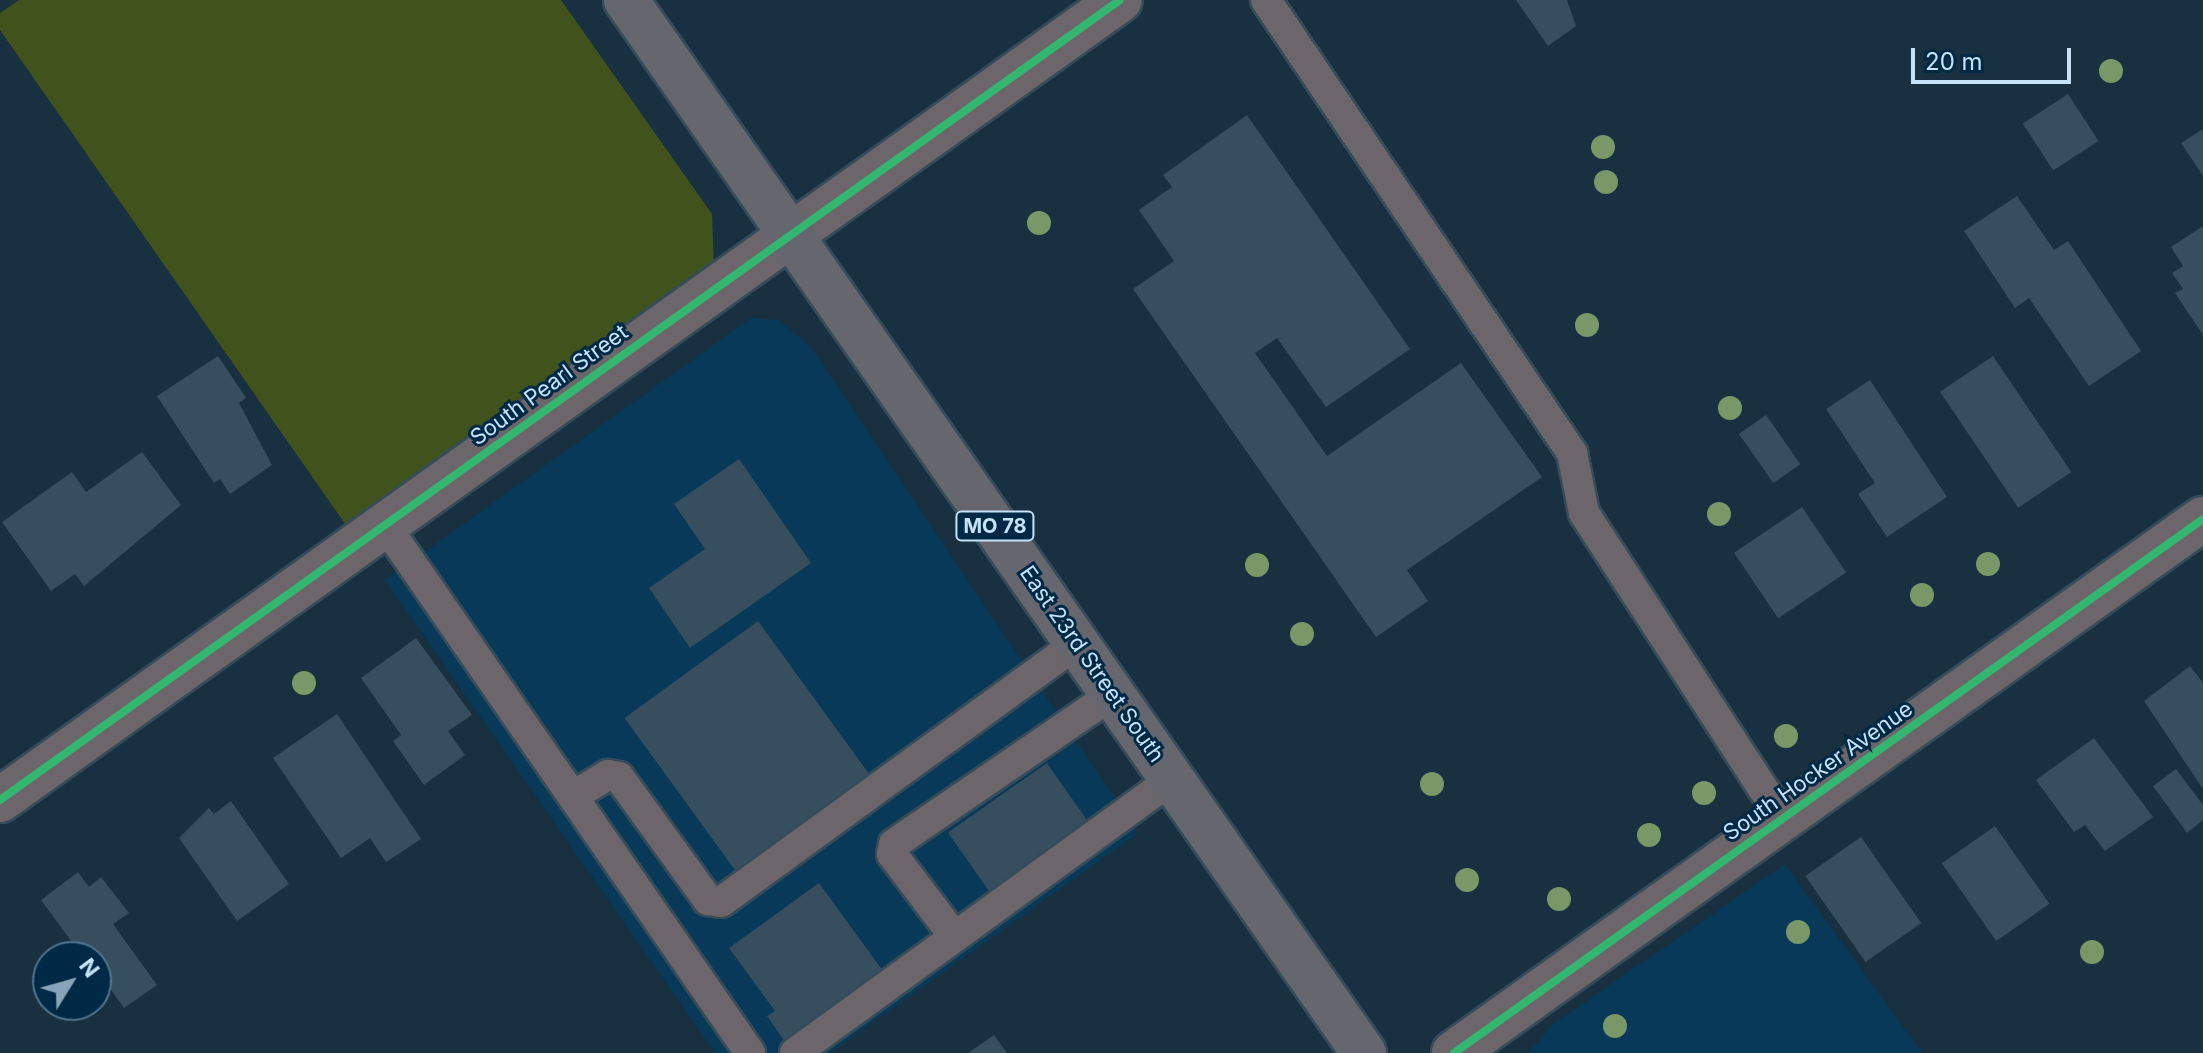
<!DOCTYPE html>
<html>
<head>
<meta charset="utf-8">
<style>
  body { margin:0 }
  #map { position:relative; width:2203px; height:1053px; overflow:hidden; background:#183040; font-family:Inter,sans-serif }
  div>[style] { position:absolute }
  .built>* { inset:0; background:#083958 }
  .green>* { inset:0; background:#40531d }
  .building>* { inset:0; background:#364e5e; transform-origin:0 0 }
  .roads { filter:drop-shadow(2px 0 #374c5a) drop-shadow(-2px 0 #374c5a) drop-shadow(0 2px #374c5a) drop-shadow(0 -2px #374c5a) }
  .service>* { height:30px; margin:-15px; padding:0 15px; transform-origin:15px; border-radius:15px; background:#6c656a }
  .minor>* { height:44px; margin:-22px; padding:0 22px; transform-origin:22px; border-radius:22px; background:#6c656a }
  .primary>* { height:44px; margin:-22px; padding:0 22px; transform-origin:22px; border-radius:22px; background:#66666e }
  .cycleway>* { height:8px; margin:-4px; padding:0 4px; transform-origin:4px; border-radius:4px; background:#33b770 }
  .trees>* { width:24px; height:24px; margin:-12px; border-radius:50%; background:#799767 }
  span { translate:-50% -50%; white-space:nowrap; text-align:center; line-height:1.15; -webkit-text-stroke:6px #002946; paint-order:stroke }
  .shield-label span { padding:2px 6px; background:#002946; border:2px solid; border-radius:6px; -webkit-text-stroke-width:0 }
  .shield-label { font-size:20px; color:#c6e2f9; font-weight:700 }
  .street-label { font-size:22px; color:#c6e2f9 }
  .north { position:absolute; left:32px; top:941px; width:80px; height:80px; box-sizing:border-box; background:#002946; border:2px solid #4f738e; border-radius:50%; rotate:53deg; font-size:22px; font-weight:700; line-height:32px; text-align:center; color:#c6e2f9 }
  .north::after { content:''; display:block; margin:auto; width:28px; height:36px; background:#89a4b8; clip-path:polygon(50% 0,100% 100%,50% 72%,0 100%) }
  .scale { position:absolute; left:1911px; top:48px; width:160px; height:36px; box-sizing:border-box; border:4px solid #c6e2f9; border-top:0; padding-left:10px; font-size:24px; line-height:28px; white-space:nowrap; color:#c6e2f9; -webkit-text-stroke:6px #002946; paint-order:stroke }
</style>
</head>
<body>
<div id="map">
  <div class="built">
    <div style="clip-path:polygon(751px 318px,778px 320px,810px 346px,1138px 833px,830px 1053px,715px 1053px,385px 580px)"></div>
    <div style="clip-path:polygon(1785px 864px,1922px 1053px,1528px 1053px,1553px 1024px)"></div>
  </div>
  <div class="green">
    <div style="clip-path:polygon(19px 0,561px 0,712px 214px,714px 267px,348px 528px,0 30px,0 13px)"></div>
  </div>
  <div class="building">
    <div style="clip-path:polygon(1516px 0,1567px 0,1576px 26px,1548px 46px)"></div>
    <div style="left:2068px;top:94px;width:56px;height:54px;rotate:57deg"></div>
    <div style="clip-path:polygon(1247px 115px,1410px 349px,1326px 407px,1277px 338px,1255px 353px,1327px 456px,1461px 363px,1542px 477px,1407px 570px,1428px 601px,1376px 637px,1133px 289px,1174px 261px,1139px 210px,1172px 187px,1163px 175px)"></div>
    <div style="clip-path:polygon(2203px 129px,2203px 176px,2181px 143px)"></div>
    <div style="clip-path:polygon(2017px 196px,2054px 250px,2068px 241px,2141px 351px,2089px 386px,2029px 298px,2015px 308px,1964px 231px)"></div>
    <div style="clip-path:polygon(2203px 226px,2203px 335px,2175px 293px,2183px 289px,2172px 273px,2183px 266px,2171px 247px)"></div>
    <div style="clip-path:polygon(218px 356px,246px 398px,239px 403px,272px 465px,230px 494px,220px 479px,214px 483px,157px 396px)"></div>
    <div style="left:1993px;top:356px;width:140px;height:64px;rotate:56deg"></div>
    <div style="clip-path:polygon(1870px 380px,1947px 497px,1887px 537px,1858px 494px,1875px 483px,1826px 409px)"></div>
    <div style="left:1766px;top:415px;width:60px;height:33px;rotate:55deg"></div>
    <div style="clip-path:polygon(142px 452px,181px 505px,84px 586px,75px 574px,51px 591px,2px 522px,72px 472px,86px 492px)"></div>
    <div style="clip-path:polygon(739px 459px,811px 563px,690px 648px,649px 588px,705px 549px,674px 504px)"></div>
    <div style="left:1802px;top:507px;width:79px;height:82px;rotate:56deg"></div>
    <div style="left:758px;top:621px;width:194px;height:165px;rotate:54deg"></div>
    <div style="clip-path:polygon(416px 638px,472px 715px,448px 731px,465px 755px,424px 785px,393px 741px,401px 735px,361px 678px)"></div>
    <div style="clip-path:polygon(2190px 666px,2203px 683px,2203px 789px,2144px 701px)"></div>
    <div style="clip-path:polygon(337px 714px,421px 839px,386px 862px,370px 838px,341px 858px,273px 758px)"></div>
    <div style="clip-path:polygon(2094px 738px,2153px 817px,2105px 851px,2085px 825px,2074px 832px,2036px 780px)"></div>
    <div style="left:1047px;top:763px;width:71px;height:121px;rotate:55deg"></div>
    <div style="clip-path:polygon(2176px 769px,2203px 805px,2203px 820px,2187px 833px,2153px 786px)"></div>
    <div style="clip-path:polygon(231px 801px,289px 884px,237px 921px,179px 838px,209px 808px,214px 814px)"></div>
    <div style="left:1995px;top:826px;width:95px;height:65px;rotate:55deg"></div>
    <div style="left:1861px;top:837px;width:105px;height:68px;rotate:55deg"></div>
    <div style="clip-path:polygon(78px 872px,89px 887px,101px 877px,129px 913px,113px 924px,157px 985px,124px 1008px,104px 980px,96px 986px,96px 957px,83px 957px,41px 900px)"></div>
    <div style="clip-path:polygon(819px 883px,883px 971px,785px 1042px,767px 1016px,775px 1011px,729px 948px)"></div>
    <div style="clip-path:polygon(994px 1035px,1007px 1053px,968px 1053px)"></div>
  </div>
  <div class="roads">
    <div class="service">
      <div style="left:1266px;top:0;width:547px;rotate:55.96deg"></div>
      <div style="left:1572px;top:453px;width:61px;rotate:78.7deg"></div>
      <div style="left:1584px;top:513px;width:364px;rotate:57deg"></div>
      <div style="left:385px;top:525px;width:642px;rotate:55.34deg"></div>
      <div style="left:573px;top:796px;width:41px;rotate:-31deg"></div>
      <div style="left:608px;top:775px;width:11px;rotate:10deg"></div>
      <div style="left:619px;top:777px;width:152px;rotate:54.1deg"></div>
      <div style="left:708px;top:900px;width:13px;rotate:9deg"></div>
      <div style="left:721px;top:902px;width:440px;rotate:-36deg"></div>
      <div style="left:954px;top:936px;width:103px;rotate:-127.1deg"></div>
      <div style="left:892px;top:854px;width:10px;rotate:-79deg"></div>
      <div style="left:894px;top:844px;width:265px;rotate:-34.4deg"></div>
      <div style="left:795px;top:1053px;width:466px;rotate:-36deg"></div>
    </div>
    <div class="minor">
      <div style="left:0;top:800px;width:1376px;rotate:-35.54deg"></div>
      <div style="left:1454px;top:1053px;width:920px;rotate:-35.49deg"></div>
    </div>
    <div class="primary">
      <div style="left:626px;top:0;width:1286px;rotate:54.98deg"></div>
    </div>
  </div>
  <div class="cycleway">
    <div style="left:0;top:800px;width:1376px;rotate:-35.54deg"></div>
    <div style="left:1454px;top:1053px;width:920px;rotate:-35.49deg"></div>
  </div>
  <div class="trees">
    <div style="left:2111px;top:71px"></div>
    <div style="left:1603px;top:147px"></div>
    <div style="left:1606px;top:182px"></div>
    <div style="left:1039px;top:223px"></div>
    <div style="left:1587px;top:325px"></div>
    <div style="left:1730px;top:408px"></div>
    <div style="left:1719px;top:514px"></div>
    <div style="left:1988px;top:564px"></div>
    <div style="left:1257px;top:565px"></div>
    <div style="left:1922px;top:595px"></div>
    <div style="left:1302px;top:634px"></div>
    <div style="left:304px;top:683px"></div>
    <div style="left:1786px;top:736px"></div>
    <div style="left:1432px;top:784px"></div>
    <div style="left:1704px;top:793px"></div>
    <div style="left:1649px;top:835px"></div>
    <div style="left:1467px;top:880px"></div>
    <div style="left:1559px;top:899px"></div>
    <div style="left:1798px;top:932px"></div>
    <div style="left:2092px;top:952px"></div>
    <div style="left:1615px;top:1026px"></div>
  </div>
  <div class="shield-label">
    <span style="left:995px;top:526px">MO 78</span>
  </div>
  <div class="street-label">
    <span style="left:549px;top:385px;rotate:-36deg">South Pearl Street</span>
    <span style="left:1092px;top:664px;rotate:55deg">East 23rd Street South</span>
    <span style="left:1818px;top:771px;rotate:-35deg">South Hocker Avenue</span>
  </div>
  <div class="north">N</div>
  <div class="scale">20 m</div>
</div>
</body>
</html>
